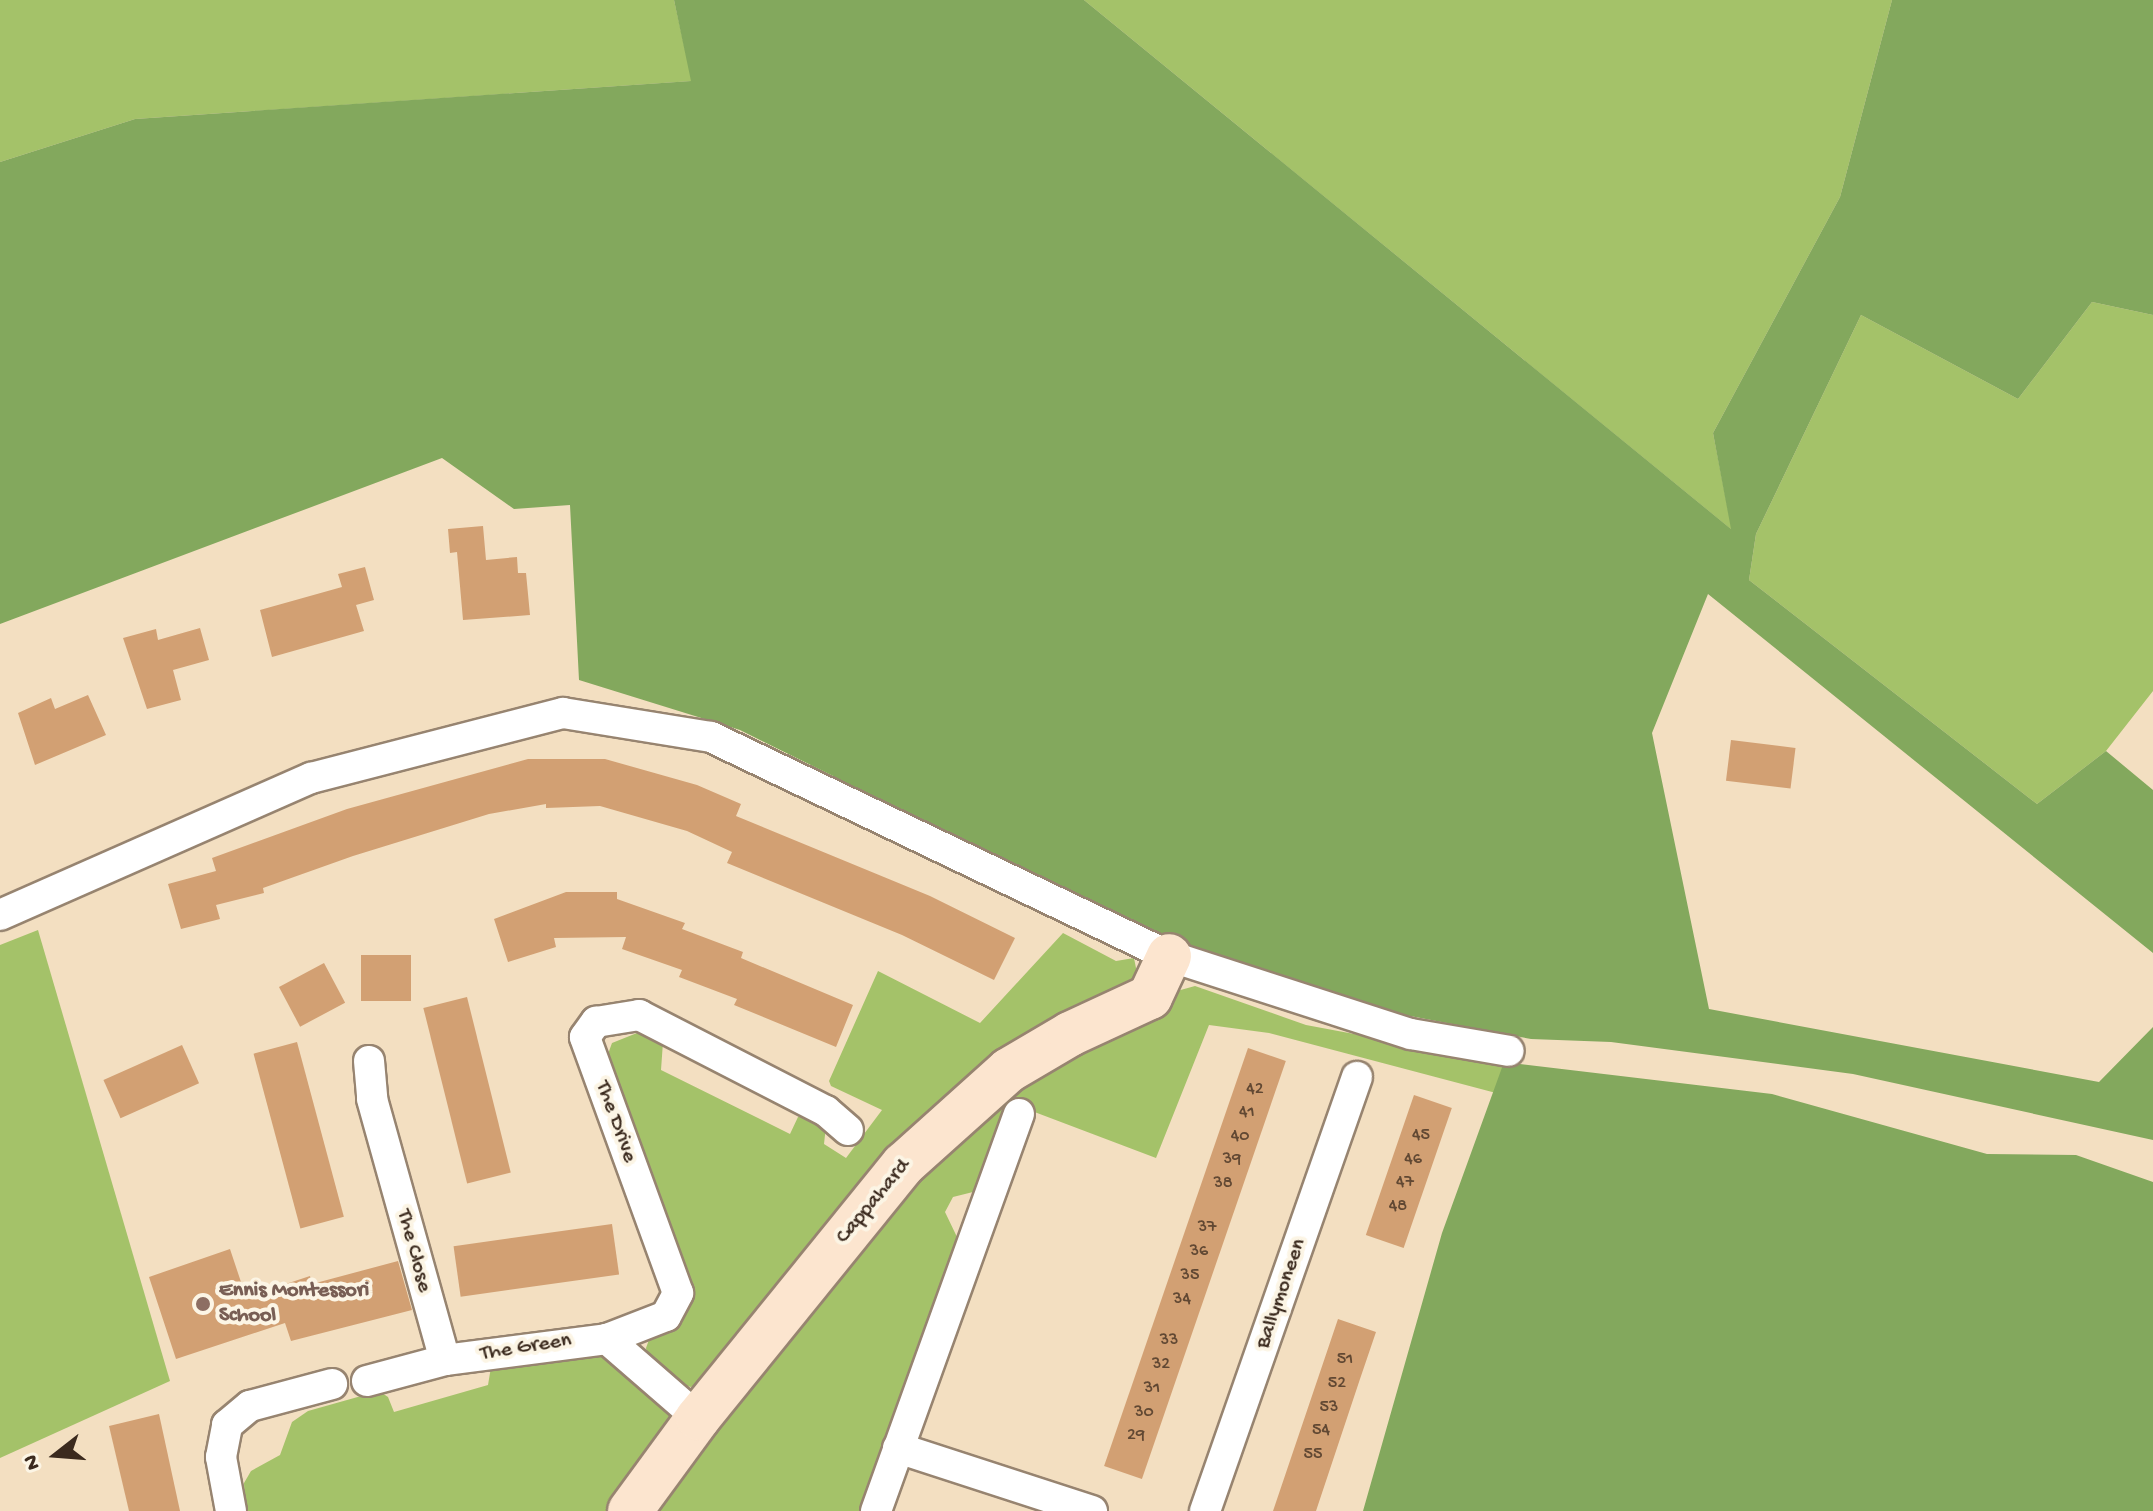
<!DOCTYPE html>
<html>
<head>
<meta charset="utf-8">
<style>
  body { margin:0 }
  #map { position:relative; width:2153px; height:1511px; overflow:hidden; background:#f3dfc1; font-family:"Gochi Hand",sans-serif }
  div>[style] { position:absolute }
  .green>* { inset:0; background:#a4c269 }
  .forest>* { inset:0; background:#83a85d }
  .building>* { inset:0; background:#d2a073; transform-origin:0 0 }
  .roads { filter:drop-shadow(2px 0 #978470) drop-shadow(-2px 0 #978470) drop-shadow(0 2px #978470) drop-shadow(0 -2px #978470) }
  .street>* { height:30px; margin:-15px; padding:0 15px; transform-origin:15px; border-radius:15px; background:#fff }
  .secondary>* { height:44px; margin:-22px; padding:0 22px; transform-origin:22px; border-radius:22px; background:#fce5cf }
  .dots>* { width:22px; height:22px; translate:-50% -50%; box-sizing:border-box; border:4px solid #fcf5e5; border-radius:50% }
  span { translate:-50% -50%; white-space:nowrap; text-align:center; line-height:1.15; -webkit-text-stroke:8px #fcf5e5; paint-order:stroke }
  .number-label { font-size:18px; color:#614833 }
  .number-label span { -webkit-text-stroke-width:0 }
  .street-label { font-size:22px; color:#3b2a1e }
  .education-label { font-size:22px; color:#785e54; font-weight:700 }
  .left { translate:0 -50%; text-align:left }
  .north { position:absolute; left:16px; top:1415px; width:80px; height:80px; -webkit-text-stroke:6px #fcf5e5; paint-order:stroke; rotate:253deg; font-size:22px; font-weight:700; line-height:32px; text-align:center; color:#3b2a1e }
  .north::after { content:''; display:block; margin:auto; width:28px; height:36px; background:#3b2a1e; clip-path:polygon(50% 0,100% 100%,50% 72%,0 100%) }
</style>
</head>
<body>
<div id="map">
  <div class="green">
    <div style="clip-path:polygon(0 0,674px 0,692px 81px,135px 119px,0 162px)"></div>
    <div style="clip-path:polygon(1084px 0,1892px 0,1840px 197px,1713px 433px,1732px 530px)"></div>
    <div style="clip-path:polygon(2092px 302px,2153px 315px,2153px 691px,2106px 751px,2037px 804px,1749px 580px,1756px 534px,1861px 315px,2018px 399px)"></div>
    <div style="clip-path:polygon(38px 930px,170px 1381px,0 1458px,0 945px)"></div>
    <div style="clip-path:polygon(1063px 933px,1116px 961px,1134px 958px,1137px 973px,1131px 992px,1104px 1005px,708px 1379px,691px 1387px,674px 1383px,648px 1359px,646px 1348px,650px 1337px,676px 1325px,687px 1312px,691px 1284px,613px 1071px,608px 1054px,612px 1043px,642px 1031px,663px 1042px,661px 1070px,790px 1134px,798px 1117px,807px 1114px,826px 1126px,824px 1144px,846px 1158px,882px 1110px,831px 1086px,829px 1081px,878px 971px,980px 1023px)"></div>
    <div style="clip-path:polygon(1195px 986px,1306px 1025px,1504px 1062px,1496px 1093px,1269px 1033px,1209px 1025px,1156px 1158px,1008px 1102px,973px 1192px,953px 1197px,945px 1212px,957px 1237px,860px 1511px,652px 1511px,889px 1205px,996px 1101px,1177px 991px)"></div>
    <div style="clip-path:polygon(600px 1352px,663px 1405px,674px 1420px,609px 1511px,245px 1511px,244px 1483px,251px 1471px,280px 1455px,292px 1422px,308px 1411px,379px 1391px,388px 1397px,394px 1412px,488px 1385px,491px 1367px)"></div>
  </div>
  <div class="forest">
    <div style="clip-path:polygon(674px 0,1084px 0,1731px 529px,1713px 433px,1840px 197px,1892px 0,2153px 0,2153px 315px,2092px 302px,2018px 399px,1861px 315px,1756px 534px,1749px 580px,2037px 804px,2106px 751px,2153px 790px,2153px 953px,1708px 594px,1652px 733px,1709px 1009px,2099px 1082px,2153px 1027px,2153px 1140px,1853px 1074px,1611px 1042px,1531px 1039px,1305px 996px,1227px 971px,740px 730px,579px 680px,570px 505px,514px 509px,442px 458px,0 624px,0 162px,135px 119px,691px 81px)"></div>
    <div style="clip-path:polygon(1504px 1062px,1772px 1094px,1987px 1154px,2076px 1155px,2153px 1182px,2153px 1511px,1363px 1511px,1442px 1233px)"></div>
  </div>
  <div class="building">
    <div style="clip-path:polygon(483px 526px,486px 560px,517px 557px,518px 573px,526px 573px,530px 615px,463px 620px,457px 552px,450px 553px,448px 529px)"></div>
    <div style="clip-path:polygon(365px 567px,374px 600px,356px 605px,364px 631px,272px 657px,260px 610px,342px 587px,338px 574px)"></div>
    <div style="clip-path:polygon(200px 628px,209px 660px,173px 670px,181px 700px,147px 709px,123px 638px,156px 629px,158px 640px)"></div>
    <div style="clip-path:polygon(88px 695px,106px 735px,35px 765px,18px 713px,51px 698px,55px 709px)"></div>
    <div style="left:1731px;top:740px;width:65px;height:41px;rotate:7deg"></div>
    <div style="clip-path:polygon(528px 759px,605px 759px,697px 785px,741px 804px,736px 816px,930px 896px,1015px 938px,994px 980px,902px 935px,727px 863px,732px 852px,687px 831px,600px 806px,546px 808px,546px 804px,489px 814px,353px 856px,263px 888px,264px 893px,216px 905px,220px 919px,181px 929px,168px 884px,216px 871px,212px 858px,347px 809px)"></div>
    <div style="clip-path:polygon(566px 892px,617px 892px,617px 899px,685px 923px,682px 929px,743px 952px,741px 958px,853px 1005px,836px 1047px,734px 1005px,737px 999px,679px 977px,682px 970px,622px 949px,626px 937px,554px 938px,556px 947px,508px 962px,494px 919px)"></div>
    <div style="left:361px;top:955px;width:50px;height:46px"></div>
    <div style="left:324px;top:963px;width:45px;height:51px;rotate:62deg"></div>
    <div style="left:467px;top:997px;width:181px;height:45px;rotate:76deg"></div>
    <div style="left:297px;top:1042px;width:181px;height:45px;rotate:75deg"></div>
    <div style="left:182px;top:1045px;width:42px;height:86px;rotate:66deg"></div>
    <div style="left:1248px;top:1048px;width:40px;height:442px;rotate:19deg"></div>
    <div style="left:1414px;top:1095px;width:40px;height:148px;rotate:19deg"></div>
    <div style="left:612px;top:1224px;width:51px;height:160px;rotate:82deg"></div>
    <div style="clip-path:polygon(230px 1249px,246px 1297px,310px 1276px,312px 1284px,398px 1261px,412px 1310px,291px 1341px,285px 1323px,176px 1359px,149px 1277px)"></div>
    <div style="clip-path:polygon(1338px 1319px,1376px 1332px,1360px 1379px,1316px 1511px,1273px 1511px)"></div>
    <div style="clip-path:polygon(159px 1414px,180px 1511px,129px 1511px,109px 1426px)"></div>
  </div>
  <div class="roads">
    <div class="street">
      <div style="left:0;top:915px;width:340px;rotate:-23.8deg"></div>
      <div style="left:311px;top:778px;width:260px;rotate:-14.5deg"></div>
      <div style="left:563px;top:713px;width:150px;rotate:9.2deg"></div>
      <div style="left:711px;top:737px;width:508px;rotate:25.56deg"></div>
      <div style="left:1169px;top:956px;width:254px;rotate:17.9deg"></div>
      <div style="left:1411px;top:1034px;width:99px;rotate:9.8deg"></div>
      <div style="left:369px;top:1061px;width:38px;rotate:85deg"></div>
      <div style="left:372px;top:1099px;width:271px;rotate:74.4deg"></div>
      <div style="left:367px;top:1381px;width:81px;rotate:-15.1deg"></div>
      <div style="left:445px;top:1360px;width:163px;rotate:-7.4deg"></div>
      <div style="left:698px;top:1418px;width:121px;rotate:-139deg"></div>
      <div style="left:607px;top:1339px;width:63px;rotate:-21.3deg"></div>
      <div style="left:666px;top:1316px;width:26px;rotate:-62deg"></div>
      <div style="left:678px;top:1293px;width:272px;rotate:-110deg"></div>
      <div style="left:585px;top:1037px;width:19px;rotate:-54deg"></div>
      <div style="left:596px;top:1022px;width:44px;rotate:-9.2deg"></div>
      <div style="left:639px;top:1015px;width:210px;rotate:27.2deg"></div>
      <div style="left:826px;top:1111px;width:29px;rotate:41deg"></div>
      <div style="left:898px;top:1448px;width:204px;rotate:18deg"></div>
      <div style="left:231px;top:1511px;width:55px;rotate:-100.5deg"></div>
      <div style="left:221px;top:1457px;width:33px;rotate:-79deg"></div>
      <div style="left:227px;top:1425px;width:30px;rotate:-40deg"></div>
      <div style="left:250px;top:1406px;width:85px;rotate:-15deg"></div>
      <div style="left:876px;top:1511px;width:422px;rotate:-70.2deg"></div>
      <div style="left:1205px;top:1511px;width:460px;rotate:-70.7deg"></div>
    </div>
    <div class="secondary">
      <div style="left:630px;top:1511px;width:115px;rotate:-53.8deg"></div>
      <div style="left:698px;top:1418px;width:326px;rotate:-51deg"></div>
      <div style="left:903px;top:1165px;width:142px;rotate:-41.9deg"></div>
      <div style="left:1009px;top:1070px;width:71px;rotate:-30.5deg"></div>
      <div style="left:1070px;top:1034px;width:88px;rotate:-24.8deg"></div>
      <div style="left:1150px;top:997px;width:45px;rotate:-65.1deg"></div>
    </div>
  </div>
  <div class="dots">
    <div style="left:203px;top:1304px;background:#8d6e63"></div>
  </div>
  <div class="number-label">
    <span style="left:1255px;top:1090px">42</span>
    <span style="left:1247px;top:1113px">41</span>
    <span style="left:1421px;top:1136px">45</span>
    <span style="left:1240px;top:1137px">40</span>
    <span style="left:1232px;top:1160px">39</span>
    <span style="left:1413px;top:1160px">46</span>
    <span style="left:1405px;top:1183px">47</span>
    <span style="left:1223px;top:1184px">38</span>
    <span style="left:1398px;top:1207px">48</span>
    <span style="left:1207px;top:1228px">37</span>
    <span style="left:1199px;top:1252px">36</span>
    <span style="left:1190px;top:1276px">35</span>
    <span style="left:1182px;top:1300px">34</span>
    <span style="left:1169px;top:1341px">33</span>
    <span style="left:1345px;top:1360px">51</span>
    <span style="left:1161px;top:1365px">32</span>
    <span style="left:1337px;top:1384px">52</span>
    <span style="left:1152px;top:1389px">31</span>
    <span style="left:1329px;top:1408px">53</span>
    <span style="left:1144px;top:1413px">30</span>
    <span style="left:1321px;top:1431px">54</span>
    <span style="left:1136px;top:1436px">29</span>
    <span style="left:1313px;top:1455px">55</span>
  </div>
  <div class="street-label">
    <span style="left:615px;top:1122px;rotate:70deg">The Drive</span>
    <span style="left:874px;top:1202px;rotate:-50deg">Cappahard</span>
    <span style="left:413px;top:1251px;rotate:75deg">The Close</span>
    <span style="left:1282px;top:1294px;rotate:-71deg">Ballymoneen</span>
    <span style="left:526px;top:1348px;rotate:-9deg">The Green</span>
  </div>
  <div class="education-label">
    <span class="left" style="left:219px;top:1304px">Ennis Montessori<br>School</span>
  </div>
  <div class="north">N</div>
</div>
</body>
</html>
